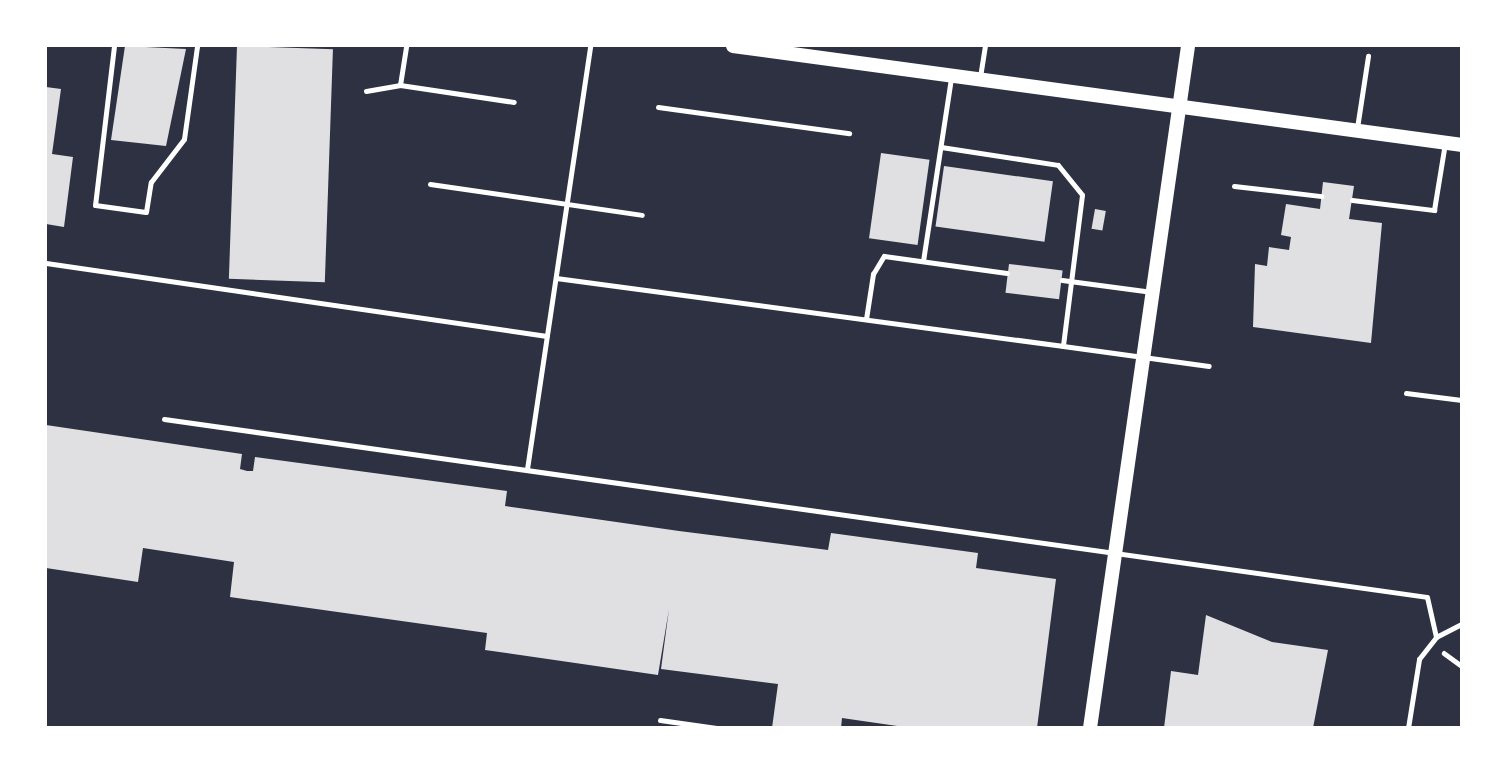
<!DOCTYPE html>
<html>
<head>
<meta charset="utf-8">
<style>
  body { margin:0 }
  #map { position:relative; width:1507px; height:773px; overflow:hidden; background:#2d3142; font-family:"Titillium Web",sans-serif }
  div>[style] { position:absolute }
  .building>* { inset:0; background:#e0e0e3; transform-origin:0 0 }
  .path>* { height:4.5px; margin:-2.25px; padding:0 2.25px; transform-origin:2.25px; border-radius:2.25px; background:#fff }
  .service>* { height:5px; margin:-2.5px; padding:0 2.5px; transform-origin:2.5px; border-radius:2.5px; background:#fff }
  .secondary>* { height:14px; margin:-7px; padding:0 7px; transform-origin:7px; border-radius:7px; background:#fff }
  span { translate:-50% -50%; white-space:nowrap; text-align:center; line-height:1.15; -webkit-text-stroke:7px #fff; paint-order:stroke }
  .frame { position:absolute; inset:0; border:47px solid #fff; pointer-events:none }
</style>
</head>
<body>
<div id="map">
  <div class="building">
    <div style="clip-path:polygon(125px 46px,186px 49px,166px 146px,111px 140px)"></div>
    <div style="left:237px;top:46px;width:96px;height:233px;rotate:2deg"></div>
    <div style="clip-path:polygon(46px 87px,61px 89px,52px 154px,73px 157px,64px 227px,46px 224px)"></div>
    <div style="left:881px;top:153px;width:49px;height:86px;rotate:8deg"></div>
    <div style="left:944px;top:166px;width:110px;height:61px;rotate:8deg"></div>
    <div style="clip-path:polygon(1323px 182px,1354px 186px,1349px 219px,1382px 223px,1371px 343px,1253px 327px,1255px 264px,1267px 266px,1269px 247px,1289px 250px,1291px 237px,1281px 235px,1286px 204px,1320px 209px)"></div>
    <div style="left:1095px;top:209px;width:11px;height:20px;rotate:10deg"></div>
    <div style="left:1009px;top:264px;width:54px;height:29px;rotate:7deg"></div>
    <div style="clip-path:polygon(46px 425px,242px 454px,240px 469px,247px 471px,253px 471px,255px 457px,507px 491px,505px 506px,679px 531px,828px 550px,831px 533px,978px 553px,976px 568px,1056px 579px,1037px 728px,911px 728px,842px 718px,841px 728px,772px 728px,778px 684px,661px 669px,669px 609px,658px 675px,485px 650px,487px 633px,230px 597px,234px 562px,143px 548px,138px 582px,46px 568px)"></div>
    <div style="clip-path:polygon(1206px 615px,1272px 642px,1328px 650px,1313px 728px,1164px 728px,1171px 671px,1198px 675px)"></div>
  </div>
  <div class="path">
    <div style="left:1444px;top:653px;width:22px;rotate:36deg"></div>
  </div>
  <div class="service">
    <div style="left:114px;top:46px;width:160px;rotate:96.8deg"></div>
    <div style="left:95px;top:205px;width:51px;rotate:7.8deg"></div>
    <div style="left:146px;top:212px;width:30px;rotate:-81deg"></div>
    <div style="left:151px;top:182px;width:54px;rotate:-52.5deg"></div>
    <div style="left:184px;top:139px;width:94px;rotate:-82deg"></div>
    <div style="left:980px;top:77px;width:31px;rotate:-81deg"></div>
    <div style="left:400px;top:85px;width:39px;rotate:-81deg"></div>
    <div style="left:366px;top:91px;width:35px;rotate:-10deg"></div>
    <div style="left:400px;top:85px;width:115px;rotate:8.5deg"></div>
    <div style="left:658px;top:107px;width:193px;rotate:7.8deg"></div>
    <div style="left:1357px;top:128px;width:73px;rotate:-81.3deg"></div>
    <div style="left:941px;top:147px;width:118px;rotate:8.7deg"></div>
    <div style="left:1058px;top:165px;width:38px;rotate:51deg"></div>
    <div style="left:1082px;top:195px;width:152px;rotate:97.2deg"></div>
    <div style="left:1063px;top:346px;width:147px;rotate:7.8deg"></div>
    <div style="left:430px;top:184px;width:214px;rotate:8.3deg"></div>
    <div style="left:1234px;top:186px;width:88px;rotate:6.6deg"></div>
    <div style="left:1352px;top:200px;width:83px;rotate:7deg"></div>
    <div style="left:1434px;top:210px;width:68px;rotate:-80.7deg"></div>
    <div style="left:923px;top:261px;width:186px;rotate:-81.3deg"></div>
    <div style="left:46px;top:263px;width:506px;rotate:8.29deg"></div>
    <div style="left:556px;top:278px;width:512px;rotate:7.64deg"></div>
    <div style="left:1062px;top:280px;width:91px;rotate:7.6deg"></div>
    <div style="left:866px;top:319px;width:46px;rotate:-81.2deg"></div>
    <div style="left:873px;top:274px;width:21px;rotate:-59deg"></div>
    <div style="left:884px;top:256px;width:124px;rotate:7.9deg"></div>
    <div style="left:1406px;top:393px;width:56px;rotate:7.1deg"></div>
    <div style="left:164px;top:419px;width:1275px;rotate:8.02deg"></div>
    <div style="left:1427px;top:597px;width:41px;rotate:77.3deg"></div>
    <div style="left:527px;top:469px;width:428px;rotate:-81.5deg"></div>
    <div style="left:660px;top:720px;width:57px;rotate:8.1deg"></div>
    <div style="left:1408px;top:728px;width:70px;rotate:-80.9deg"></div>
    <div style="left:1419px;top:659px;width:28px;rotate:-52deg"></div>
    <div style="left:1436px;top:637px;width:29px;rotate:-27deg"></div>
  </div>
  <div class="secondary">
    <div style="left:733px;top:46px;width:736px;rotate:7.73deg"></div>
    <div style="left:1090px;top:728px;width:689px;rotate:-81.82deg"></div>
  </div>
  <div class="frame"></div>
</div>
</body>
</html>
